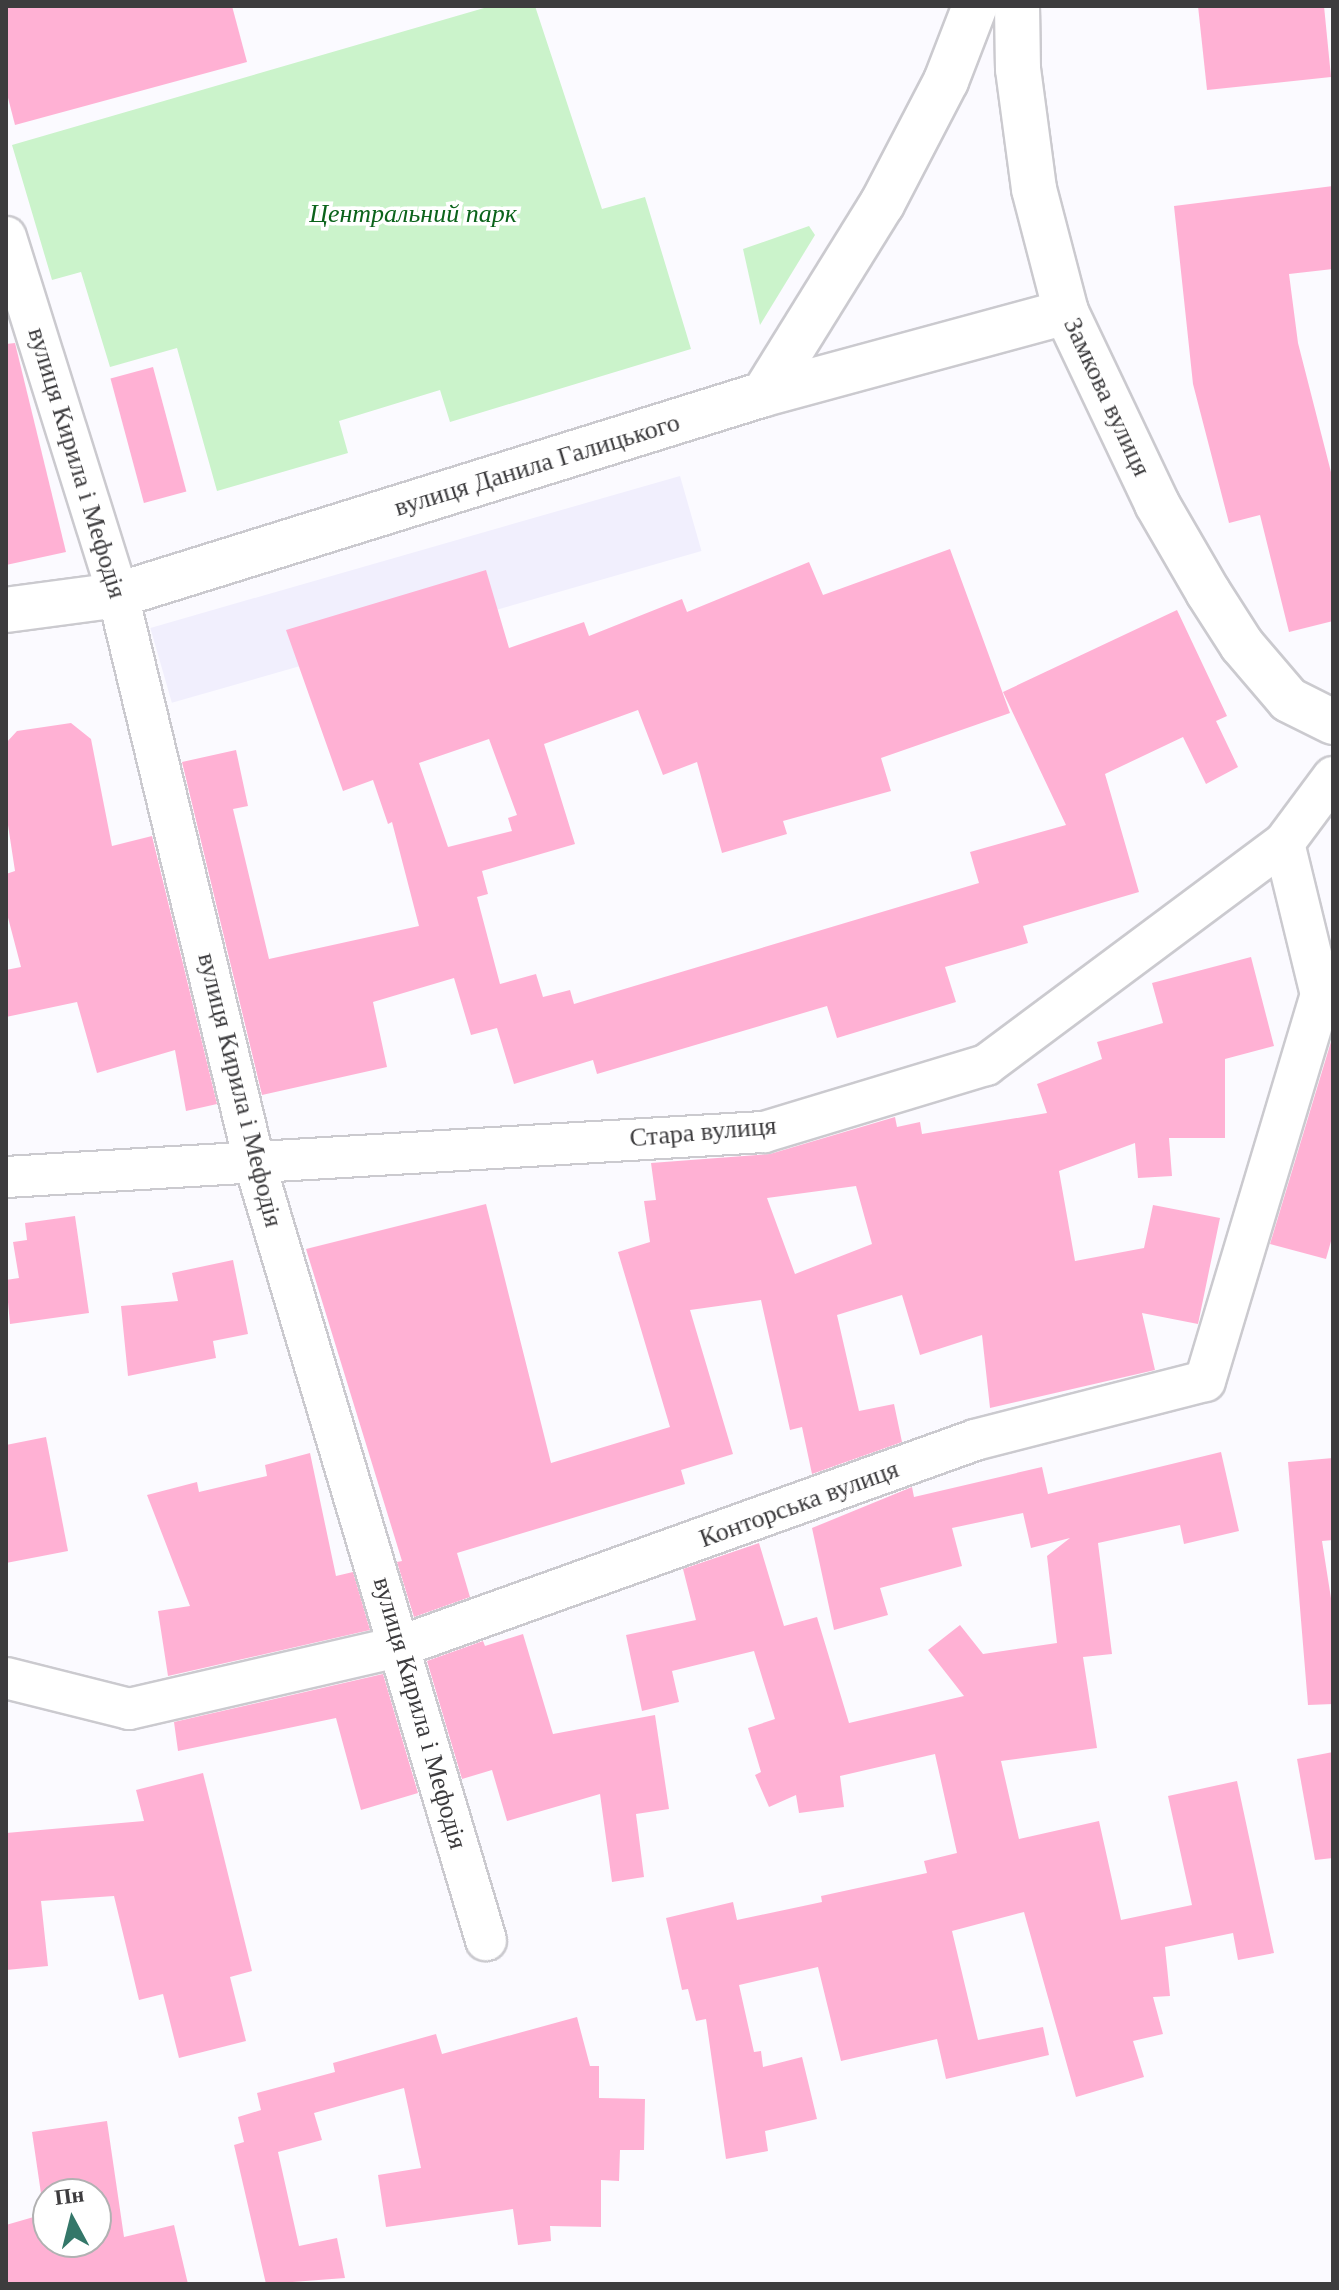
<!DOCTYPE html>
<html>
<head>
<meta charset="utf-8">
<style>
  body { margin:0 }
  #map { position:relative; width:1339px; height:2290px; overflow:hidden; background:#fbfaff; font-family:"Times New Roman",serif }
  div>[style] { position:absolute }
  .commercial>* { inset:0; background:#f1effd; transform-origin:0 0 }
  .green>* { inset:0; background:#cbf3cb }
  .building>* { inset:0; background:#ffb1d4; transform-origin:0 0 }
  .roads { filter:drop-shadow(2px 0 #cbcacf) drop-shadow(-2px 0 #cbcacf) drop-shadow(0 2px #cbcacf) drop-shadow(0 -2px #cbcacf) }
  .street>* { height:40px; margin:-20px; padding:0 20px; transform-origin:20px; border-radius:20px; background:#fff }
  .secondary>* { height:44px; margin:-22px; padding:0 22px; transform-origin:22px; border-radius:22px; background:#fff }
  span { translate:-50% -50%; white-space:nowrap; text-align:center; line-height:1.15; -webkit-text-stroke:7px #fff; paint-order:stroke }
  .park-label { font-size:26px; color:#0b631b; font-style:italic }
  .street-label { font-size:26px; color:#3d3c3e }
  .frame { position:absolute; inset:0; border:8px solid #3d3c3e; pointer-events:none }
  .north { position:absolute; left:32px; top:2178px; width:80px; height:80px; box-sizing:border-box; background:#fff; border:2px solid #b1b1b2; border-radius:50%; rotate:353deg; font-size:22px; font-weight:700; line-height:32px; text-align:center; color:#3d3c3e }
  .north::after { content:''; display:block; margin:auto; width:28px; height:36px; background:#347769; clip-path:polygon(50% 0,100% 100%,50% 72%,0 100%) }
</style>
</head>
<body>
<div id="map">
  <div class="commercial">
    <div style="left:680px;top:476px;width:78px;height:551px;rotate:74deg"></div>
  </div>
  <div class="green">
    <div style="clip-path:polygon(491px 6px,535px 6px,602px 209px,645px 197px,691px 349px,450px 422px,440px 390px,339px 421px,348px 453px,217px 491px,177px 348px,110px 367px,81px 272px,52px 280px,12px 145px)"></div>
    <div style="clip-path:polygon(809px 226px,815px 235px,760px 325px,743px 249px)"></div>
  </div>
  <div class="building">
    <div style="clip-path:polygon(6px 6px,232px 6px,247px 62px,15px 125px,6px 90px)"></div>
    <div style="clip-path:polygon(1198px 6px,1324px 6px,1331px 77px,1207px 90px)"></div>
    <div style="clip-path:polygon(1333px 186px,1333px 269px,1289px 274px,1298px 343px,1333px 480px,1333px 621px,1289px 632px,1260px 515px,1229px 523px,1193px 384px,1174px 206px)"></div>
    <div style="clip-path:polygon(15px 343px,66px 552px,6px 565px,6px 344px)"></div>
    <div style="left:153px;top:367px;width:129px;height:44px;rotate:75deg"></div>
    <div style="clip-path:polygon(evenodd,950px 549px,1010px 713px,881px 758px,891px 791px,783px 821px,787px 834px,722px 853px,697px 762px,663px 775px,638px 710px,544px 744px,575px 844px,482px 871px,488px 894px,477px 897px,500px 984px,536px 974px,543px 997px,570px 990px,574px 1004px,979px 883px,970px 852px,1066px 825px,1003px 692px,1177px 610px,1227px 716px,1216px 721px,1238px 767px,1206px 784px,1183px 737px,1105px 774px,1139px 892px,1023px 926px,1028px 943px,945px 967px,956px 1002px,837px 1038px,827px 1006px,597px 1074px,593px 1060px,514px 1084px,497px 1028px,471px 1035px,454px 978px,373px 1002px,387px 1067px,262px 1095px,182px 762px,236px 750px,248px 806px,233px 809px,269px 959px,419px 926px,392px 822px,388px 824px,373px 780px,343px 791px,286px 630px,486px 570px,509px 648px,584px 622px,589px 636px,682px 599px,687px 612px,809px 562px,823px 595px,950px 549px,489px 739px,517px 815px,508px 818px,512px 831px,448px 847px,419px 763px,489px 739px)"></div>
    <div style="clip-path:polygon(71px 723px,91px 739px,112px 846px,152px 836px,217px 1104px,186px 1111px,175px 1050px,97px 1073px,77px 1002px,6px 1017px,6px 970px,21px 967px,6px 910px,6px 874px,15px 871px,6px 812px,6px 743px,17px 731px)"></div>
    <div style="clip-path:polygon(evenodd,1251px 957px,1274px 1046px,1225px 1059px,1225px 1138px,1169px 1138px,1172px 1176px,1138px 1178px,1135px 1143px,1059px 1171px,1075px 1261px,1144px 1248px,1153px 1205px,1220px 1218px,1198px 1324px,1142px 1313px,1155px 1370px,990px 1408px,982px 1335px,920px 1355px,902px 1295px,837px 1315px,859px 1411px,894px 1404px,902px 1442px,812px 1474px,802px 1427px,790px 1430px,761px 1300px,690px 1310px,733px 1454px,681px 1470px,685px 1484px,457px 1553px,470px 1597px,414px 1617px,397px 1562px,402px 1561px,306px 1249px,486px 1204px,551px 1463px,670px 1427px,618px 1252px,650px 1242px,644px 1201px,656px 1200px,651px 1163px,770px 1154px,895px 1117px,897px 1127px,920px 1122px,922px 1134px,1047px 1113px,1037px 1084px,1102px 1059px,1097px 1042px,1163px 1023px,1152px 983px,1251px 957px,856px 1186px,872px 1244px,795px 1274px,767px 1198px,856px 1186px)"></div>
    <div style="clip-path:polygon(1333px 1035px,1333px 1234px,1326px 1259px,1270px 1244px)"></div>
    <div style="clip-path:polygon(75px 1216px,89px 1313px,10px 1324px,6px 1280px,19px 1278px,13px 1242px,27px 1240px,25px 1223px)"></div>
    <div style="clip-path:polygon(233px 1260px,248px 1334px,213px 1341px,216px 1358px,128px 1376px,121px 1306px,178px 1301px,172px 1273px)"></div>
    <div style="clip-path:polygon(46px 1437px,68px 1551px,6px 1563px,6px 1445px)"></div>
    <div style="clip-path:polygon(1221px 1452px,1239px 1531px,1184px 1544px,1180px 1525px,1098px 1543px,1112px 1654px,1083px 1657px,1097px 1748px,1001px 1761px,1019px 1839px,1099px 1821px,1121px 1920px,1192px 1905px,1168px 1796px,1237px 1781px,1274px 1953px,1238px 1960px,1233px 1933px,1165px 1947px,1170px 1996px,1153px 1997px,1163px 2034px,1133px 2041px,1144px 2077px,1076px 2097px,1024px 1912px,952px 1931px,978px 2040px,1043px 2027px,1049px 2055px,946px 2079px,937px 2039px,841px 2061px,818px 1967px,739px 1985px,754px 2052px,761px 2051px,763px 2067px,802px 2057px,817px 2119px,765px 2131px,768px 2151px,726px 2159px,706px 2019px,696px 2021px,688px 1989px,682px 1990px,666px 1918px,733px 1902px,737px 1920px,822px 1902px,821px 1896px,927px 1873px,924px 1861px,957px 1853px,935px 1754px,840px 1776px,844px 1807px,799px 1813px,796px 1795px,769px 1807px,755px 1775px,761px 1772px,748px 1728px,775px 1719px,754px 1651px,672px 1671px,679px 1702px,642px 1711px,626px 1635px,696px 1620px,683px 1569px,759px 1543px,784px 1626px,817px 1617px,849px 1723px,964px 1696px,928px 1650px,960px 1625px,983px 1654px,1057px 1643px,1047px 1556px,1070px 1538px,1031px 1548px,1023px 1513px,952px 1528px,962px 1566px,880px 1588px,888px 1615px,834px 1630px,812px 1528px,912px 1487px,914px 1497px,1042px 1467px,1048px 1494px)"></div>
    <div style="clip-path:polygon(310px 1453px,336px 1576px,353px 1572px,370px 1630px,168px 1676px,158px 1611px,190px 1606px,147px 1495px,197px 1482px,199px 1492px,267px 1476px,265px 1465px)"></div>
    <div style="clip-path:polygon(1333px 1458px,1333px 1540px,1322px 1541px,1333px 1611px,1333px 1704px,1308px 1705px,1288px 1462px)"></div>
    <div style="clip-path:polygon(523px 1634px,553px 1734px,655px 1715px,669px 1809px,636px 1814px,644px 1877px,612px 1882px,600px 1794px,507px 1821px,492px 1770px,462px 1779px,427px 1661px,483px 1641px,485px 1646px)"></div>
    <div style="clip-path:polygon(383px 1674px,418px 1793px,361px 1810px,336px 1718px,178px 1751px,174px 1722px)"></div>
    <div style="clip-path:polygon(1333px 1752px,1333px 1858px,1315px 1860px,1297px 1759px)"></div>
    <div style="clip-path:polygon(203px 1773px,252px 1971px,230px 1977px,246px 2041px,179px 2058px,163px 1994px,139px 2000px,114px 1896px,41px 1901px,48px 1966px,6px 1970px,6px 1833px,144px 1821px,136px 1790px)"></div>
    <div style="clip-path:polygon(577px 2017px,590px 2066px,599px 2066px,599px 2098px,645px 2099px,644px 2150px,620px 2150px,619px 2181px,601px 2180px,601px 2227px,550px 2226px,551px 2241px,518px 2245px,513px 2209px,386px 2227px,378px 2175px,421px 2168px,404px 2088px,314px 2113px,322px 2140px,278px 2152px,299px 2246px,337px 2238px,345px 2278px,266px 2284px,234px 2145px,244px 2142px,238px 2117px,261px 2110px,257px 2093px,335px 2072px,333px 2063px,436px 2034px,442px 2054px)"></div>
    <div style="clip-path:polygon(evenodd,107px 2121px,124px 2237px,174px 2225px,188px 2284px,6px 2284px,6px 2225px,44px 2214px,32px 2132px,107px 2121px,48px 2194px,96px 2194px,96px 2242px,48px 2242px,48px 2194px)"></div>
  </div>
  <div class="roads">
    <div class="street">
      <div style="left:6px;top:237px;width:375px;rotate:72.6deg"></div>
      <div style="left:118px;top:595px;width:582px;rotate:76.49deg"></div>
      <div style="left:254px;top:1161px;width:813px;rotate:73.42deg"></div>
      <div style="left:1284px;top:843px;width:156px;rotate:76.3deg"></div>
      <div style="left:1321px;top:995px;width:16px;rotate:43deg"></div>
      <div style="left:6px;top:1177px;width:759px;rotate:-3.4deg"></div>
      <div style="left:764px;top:1132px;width:232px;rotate:-16.8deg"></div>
      <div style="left:986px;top:1065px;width:372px;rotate:-36.7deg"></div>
      <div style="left:1284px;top:843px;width:82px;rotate:-53.4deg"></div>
      <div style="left:6px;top:1678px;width:127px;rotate:14.1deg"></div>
      <div style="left:129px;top:1709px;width:279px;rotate:-13deg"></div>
      <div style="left:401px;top:1646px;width:610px;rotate:-19.74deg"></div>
      <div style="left:975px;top:1440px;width:237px;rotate:-14.4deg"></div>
      <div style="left:1205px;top:1381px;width:403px;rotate:-73.3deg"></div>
    </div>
    <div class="secondary">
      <div style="left:1017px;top:6px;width:63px;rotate:89.1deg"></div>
      <div style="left:1018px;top:69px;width:121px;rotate:82.4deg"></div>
      <div style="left:1034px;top:189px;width:127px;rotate:75.4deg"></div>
      <div style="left:1066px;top:312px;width:212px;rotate:64.6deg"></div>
      <div style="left:1157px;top:504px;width:102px;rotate:59.9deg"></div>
      <div style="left:1208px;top:592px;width:63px;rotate:57.3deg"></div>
      <div style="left:1242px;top:645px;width:72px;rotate:49.5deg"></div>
      <div style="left:1289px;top:700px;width:49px;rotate:26.6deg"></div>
      <div style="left:764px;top:394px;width:224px;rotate:-58.2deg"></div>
      <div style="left:882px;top:204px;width:139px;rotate:-62.5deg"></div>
      <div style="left:946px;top:81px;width:80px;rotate:-68.9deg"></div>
      <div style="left:6px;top:610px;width:113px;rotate:-7.6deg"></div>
      <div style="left:118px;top:595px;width:677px;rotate:-17.28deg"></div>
      <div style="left:764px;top:394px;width:313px;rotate:-15.2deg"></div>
    </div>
  </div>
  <div class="park-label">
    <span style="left:413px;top:214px">Центральний парк</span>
  </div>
  <div class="street-label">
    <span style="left:1107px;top:397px;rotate:65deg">Замкова вулиця</span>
    <span style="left:77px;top:463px;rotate:73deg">вулиця Кирила і Мефодія</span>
    <span style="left:537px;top:465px;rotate:-17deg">вулиця Данила Галицького</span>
    <span style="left:240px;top:1090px;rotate:76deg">вулиця Кирила і Мефодія</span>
    <span style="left:703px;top:1132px;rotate:-5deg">Стара вулиця</span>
    <span style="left:799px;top:1504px;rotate:-20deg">Конторська вулиця</span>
    <span style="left:420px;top:1713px;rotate:74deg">вулиця Кирила і Мефодія</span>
  </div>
  <div class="frame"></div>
  <div class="north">Пн</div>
</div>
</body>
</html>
